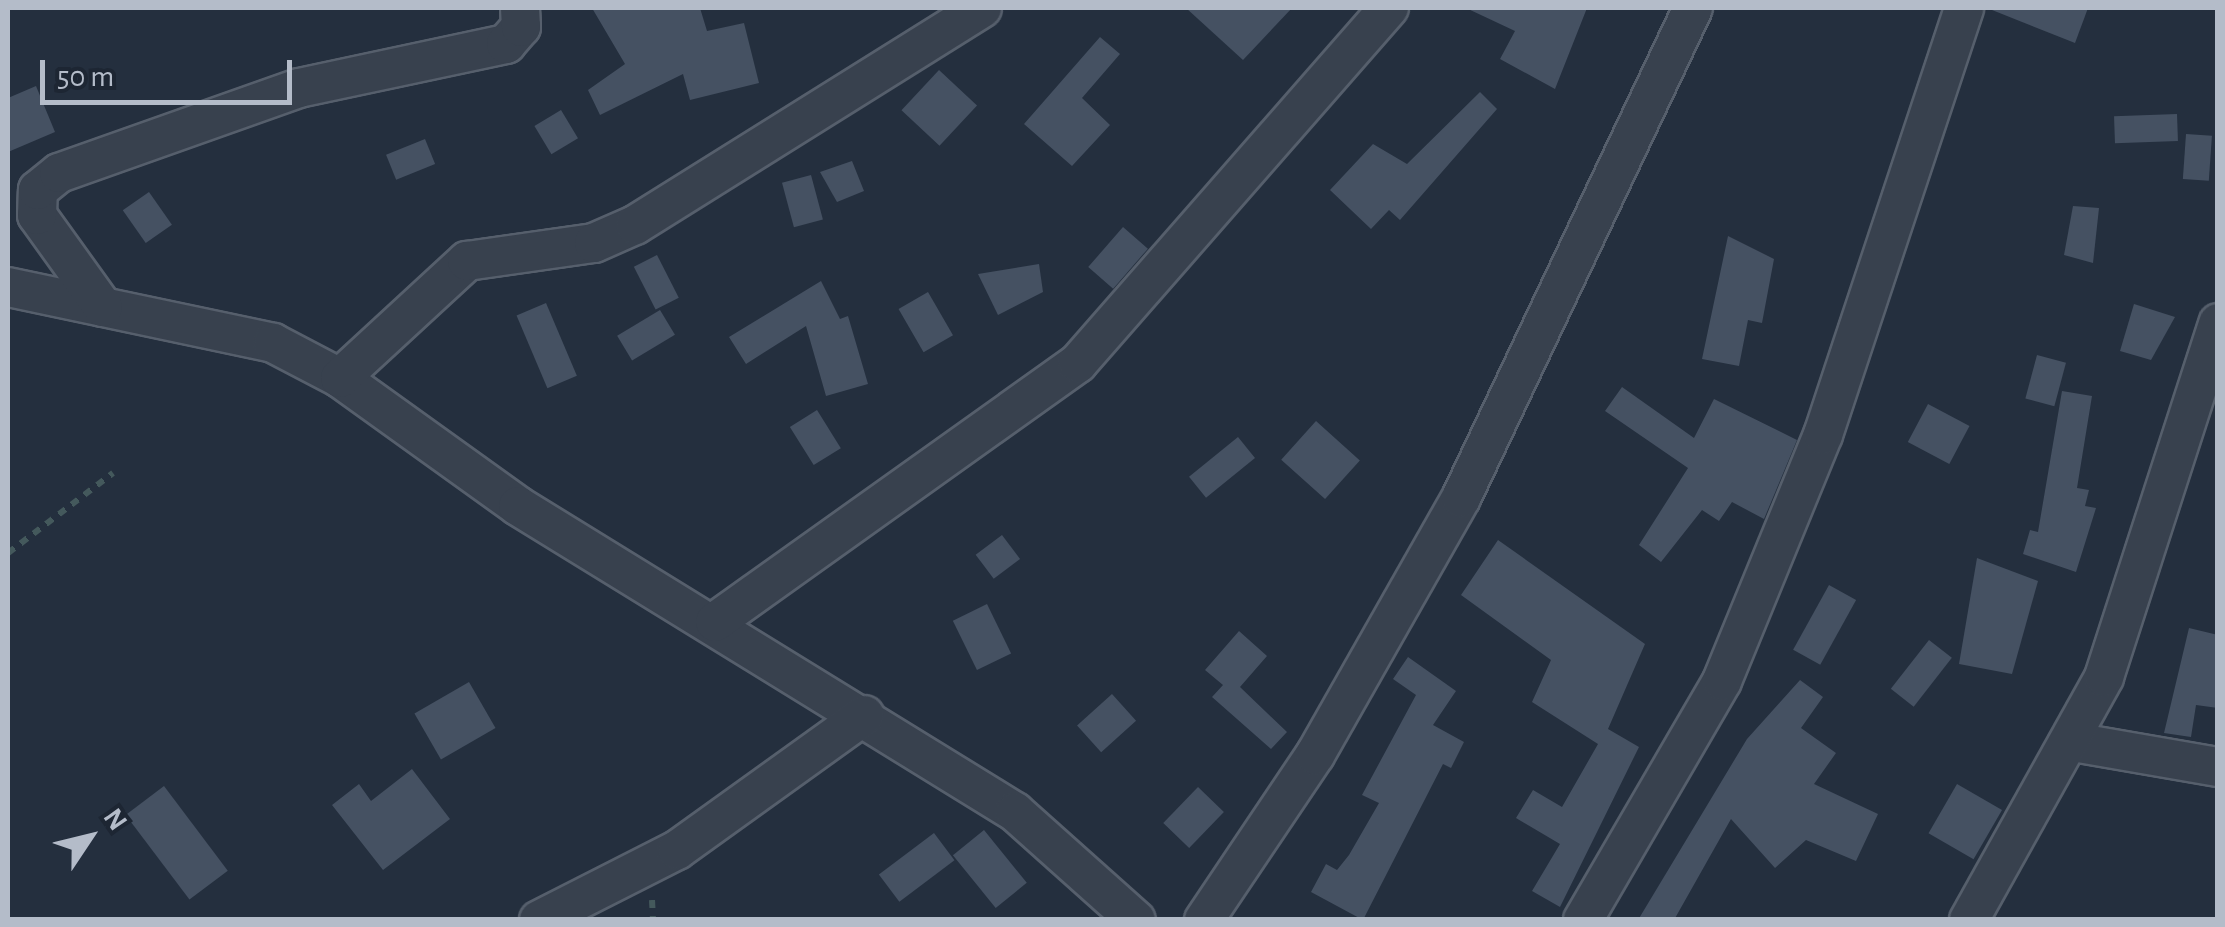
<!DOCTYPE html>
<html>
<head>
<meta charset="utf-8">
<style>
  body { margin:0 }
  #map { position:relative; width:2225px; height:927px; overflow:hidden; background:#242f3e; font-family:"Alegreya Sans",sans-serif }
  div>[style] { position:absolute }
  .building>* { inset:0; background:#455162; transform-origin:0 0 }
  .path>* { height:6px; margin-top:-3px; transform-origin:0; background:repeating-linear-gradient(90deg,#44595c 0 8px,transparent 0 16px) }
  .roads { filter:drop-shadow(2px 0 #565f6c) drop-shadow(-2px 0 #565f6c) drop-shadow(0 2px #565f6c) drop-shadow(0 -2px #565f6c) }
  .street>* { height:38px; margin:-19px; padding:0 19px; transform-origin:19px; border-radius:19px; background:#38414e }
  span { translate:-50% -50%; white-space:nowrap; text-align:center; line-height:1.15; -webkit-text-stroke:9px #1d2633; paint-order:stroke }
  .frame { position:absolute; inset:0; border:10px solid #b4bcc9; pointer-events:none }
  .north { position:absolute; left:40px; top:787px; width:100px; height:100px; -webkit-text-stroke:8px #1d2633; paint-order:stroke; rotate:55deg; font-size:28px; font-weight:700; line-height:40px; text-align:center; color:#b4bcc9 }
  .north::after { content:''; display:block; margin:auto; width:35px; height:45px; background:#b4bcc9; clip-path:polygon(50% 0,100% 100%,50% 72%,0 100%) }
  .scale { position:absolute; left:40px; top:60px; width:252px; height:45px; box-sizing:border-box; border:5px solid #b4bcc9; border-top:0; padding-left:12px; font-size:30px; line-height:35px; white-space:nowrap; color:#b4bcc9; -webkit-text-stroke:8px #1d2633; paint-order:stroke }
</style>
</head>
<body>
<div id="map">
  <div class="building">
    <div style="clip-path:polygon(592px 8px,700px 8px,707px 31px,744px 23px,759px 83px,690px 100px,683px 74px,600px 115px,588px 90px,625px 64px)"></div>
    <div style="clip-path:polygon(1186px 8px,1292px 8px,1243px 60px)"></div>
    <div style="clip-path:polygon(1466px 8px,1587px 8px,1555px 89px,1500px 59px,1515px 31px)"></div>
    <div style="clip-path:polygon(1987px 8px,2088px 8px,2075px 43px)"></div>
    <div style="clip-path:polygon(1100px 37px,1120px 54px,1082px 98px,1110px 125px,1072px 166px,1024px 124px)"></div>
    <div style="left:939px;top:70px;width:52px;height:55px;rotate:43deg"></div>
    <div style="clip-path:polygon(36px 86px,55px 132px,8px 152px,8px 98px)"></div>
    <div style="clip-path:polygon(1480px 92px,1497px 109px,1400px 220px,1389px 210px,1371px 229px,1330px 190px,1373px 144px,1407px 164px)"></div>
    <div style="left:561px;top:110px;width:33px;height:31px;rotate:59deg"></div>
    <div style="left:2177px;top:114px;width:27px;height:63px;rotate:88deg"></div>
    <div style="left:2186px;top:134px;width:26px;height:45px;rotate:4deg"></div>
    <div style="left:425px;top:139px;width:27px;height:42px;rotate:68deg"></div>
    <div style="clip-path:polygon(852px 161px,864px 191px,837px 202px,820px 172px)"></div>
    <div style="left:811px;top:175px;width:46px;height:30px;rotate:75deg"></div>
    <div style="left:149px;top:192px;width:40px;height:32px;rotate:55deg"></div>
    <div style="clip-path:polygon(2073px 206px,2099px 208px,2093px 263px,2064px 255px)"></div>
    <div style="left:1123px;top:227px;width:33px;height:53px;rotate:41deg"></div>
    <div style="clip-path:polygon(1728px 236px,1774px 259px,1762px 323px,1748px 320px,1739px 366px,1702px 359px)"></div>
    <div style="left:657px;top:255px;width:48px;height:26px;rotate:63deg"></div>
    <div style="clip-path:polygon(1039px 264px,1043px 292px,998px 315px,978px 274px)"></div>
    <div style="clip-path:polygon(821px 281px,840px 319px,848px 316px,868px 384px,826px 396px,806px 326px,746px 364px,729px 337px)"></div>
    <div style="left:928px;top:292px;width:50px;height:34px;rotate:60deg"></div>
    <div style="left:546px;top:303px;width:79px;height:32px;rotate:67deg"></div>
    <div style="clip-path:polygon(2134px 304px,2175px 317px,2151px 360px,2120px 351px)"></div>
    <div style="left:660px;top:310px;width:29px;height:50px;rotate:59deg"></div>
    <div style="left:2037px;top:355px;width:30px;height:45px;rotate:15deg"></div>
    <div style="clip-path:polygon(1622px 387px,1694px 438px,1714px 399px,1797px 440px,1764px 519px,1732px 502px,1719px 521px,1702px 510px,1661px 562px,1639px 545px,1688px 468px,1605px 411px)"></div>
    <div style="clip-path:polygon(2062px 391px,2092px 396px,2077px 488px,2089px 490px,2085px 506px,2096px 508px,2076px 572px,2023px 554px,2030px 530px,2038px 532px)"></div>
    <div style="left:1928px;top:404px;width:47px;height:43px;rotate:28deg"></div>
    <div style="left:817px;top:410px;width:45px;height:32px;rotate:58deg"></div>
    <div style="left:1316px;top:421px;width:59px;height:52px;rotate:42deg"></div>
    <div style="left:1238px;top:437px;width:27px;height:63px;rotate:51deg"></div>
    <div style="left:1002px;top:535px;width:30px;height:33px;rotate:53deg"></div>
    <div style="clip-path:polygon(1498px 540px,1645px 644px,1608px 729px,1639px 747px,1560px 907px,1532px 891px,1560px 844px,1516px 818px,1533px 790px,1562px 807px,1598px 744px,1532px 702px,1551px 660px,1461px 595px)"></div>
    <div style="clip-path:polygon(1977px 558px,2038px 581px,2012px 674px,1959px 664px)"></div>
    <div style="left:1829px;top:585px;width:31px;height:74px;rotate:29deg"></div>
    <div style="left:987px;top:604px;width:55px;height:38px;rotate:64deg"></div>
    <div style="clip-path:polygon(2189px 628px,2218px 635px,2218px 708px,2196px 705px,2191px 737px,2164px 733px)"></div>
    <div style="clip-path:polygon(1239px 631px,1267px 656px,1240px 687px,1287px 732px,1271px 749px,1212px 697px,1223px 685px,1205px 670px)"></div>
    <div style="left:1929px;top:640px;width:29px;height:62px;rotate:38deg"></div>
    <div style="clip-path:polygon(1408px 657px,1456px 691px,1433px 725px,1464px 742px,1451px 768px,1443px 764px,1363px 920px,1311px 892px,1326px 864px,1337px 870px,1349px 855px,1379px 803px,1362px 795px,1416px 695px,1393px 679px)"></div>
    <div style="clip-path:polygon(1800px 680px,1823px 697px,1801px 728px,1836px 753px,1814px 784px,1878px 814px,1856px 861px,1806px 840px,1775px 868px,1731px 819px,1674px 920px,1638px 920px,1747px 739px)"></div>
    <div style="left:469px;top:682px;width:53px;height:63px;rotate:60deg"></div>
    <div style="left:1112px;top:694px;width:36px;height:47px;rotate:48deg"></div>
    <div style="clip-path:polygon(412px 769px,450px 819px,383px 870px,332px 805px,359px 784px,371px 801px)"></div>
    <div style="left:1957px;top:784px;width:52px;height:57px;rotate:30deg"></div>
    <div style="left:164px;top:786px;width:106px;height:48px;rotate:53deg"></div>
    <div style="left:1198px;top:787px;width:36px;height:50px;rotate:44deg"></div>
    <div style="left:984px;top:830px;width:68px;height:40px;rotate:51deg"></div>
    <div style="left:934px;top:833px;width:34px;height:69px;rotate:53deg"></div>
  </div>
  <div class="path">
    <div style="left:8px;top:553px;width:132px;rotate:-37.3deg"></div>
    <div style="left:652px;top:900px;width:20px;rotate:87deg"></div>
  </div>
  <div class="roads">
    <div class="street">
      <div style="left:8px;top:287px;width:271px;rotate:11.9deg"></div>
      <div style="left:273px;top:343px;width:76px;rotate:27.6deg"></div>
      <div style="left:340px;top:378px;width:219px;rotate:35.7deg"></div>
      <div style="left:518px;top:506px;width:584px;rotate:31.62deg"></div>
      <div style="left:1015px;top:812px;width:162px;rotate:41.8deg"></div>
      <div style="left:103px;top:307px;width:113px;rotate:-125.7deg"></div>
      <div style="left:37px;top:215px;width:25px;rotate:-88deg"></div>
      <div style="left:38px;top:190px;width:27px;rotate:-39deg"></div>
      <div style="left:59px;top:173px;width:255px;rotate:-19.5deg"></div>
      <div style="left:299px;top:88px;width:212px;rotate:-12deg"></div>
      <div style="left:506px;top:44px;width:23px;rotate:-49deg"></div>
      <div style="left:521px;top:27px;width:19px;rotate:-93deg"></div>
      <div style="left:340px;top:378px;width:173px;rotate:-42.7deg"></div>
      <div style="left:467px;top:261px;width:128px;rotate:-8.1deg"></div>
      <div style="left:594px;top:243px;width:45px;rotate:-23.7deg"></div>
      <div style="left:635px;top:225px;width:409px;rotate:-32deg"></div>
      <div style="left:715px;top:622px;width:446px;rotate:-35.5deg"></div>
      <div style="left:1078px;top:363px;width:472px;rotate:-48.8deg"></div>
      <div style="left:2073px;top:742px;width:147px;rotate:9.8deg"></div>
      <div style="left:539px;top:920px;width:155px;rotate:-26.9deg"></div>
      <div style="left:677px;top:850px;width:231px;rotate:-35.7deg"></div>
      <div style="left:1204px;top:920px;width:199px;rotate:-56.1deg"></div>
      <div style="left:1315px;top:755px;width:296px;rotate:-60.4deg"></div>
      <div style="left:1461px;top:498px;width:542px;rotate:-64.66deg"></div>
      <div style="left:1583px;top:920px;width:276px;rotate:-59.8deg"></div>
      <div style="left:1722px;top:681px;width:266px;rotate:-67.7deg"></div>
      <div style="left:1823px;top:435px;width:450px;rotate:-71.7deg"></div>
      <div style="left:1969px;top:920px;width:278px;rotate:-60.9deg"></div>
      <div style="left:2104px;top:677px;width:372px;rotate:-72.1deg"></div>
    </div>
  </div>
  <div class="frame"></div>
  <div class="north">N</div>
  <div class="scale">50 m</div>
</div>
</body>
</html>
